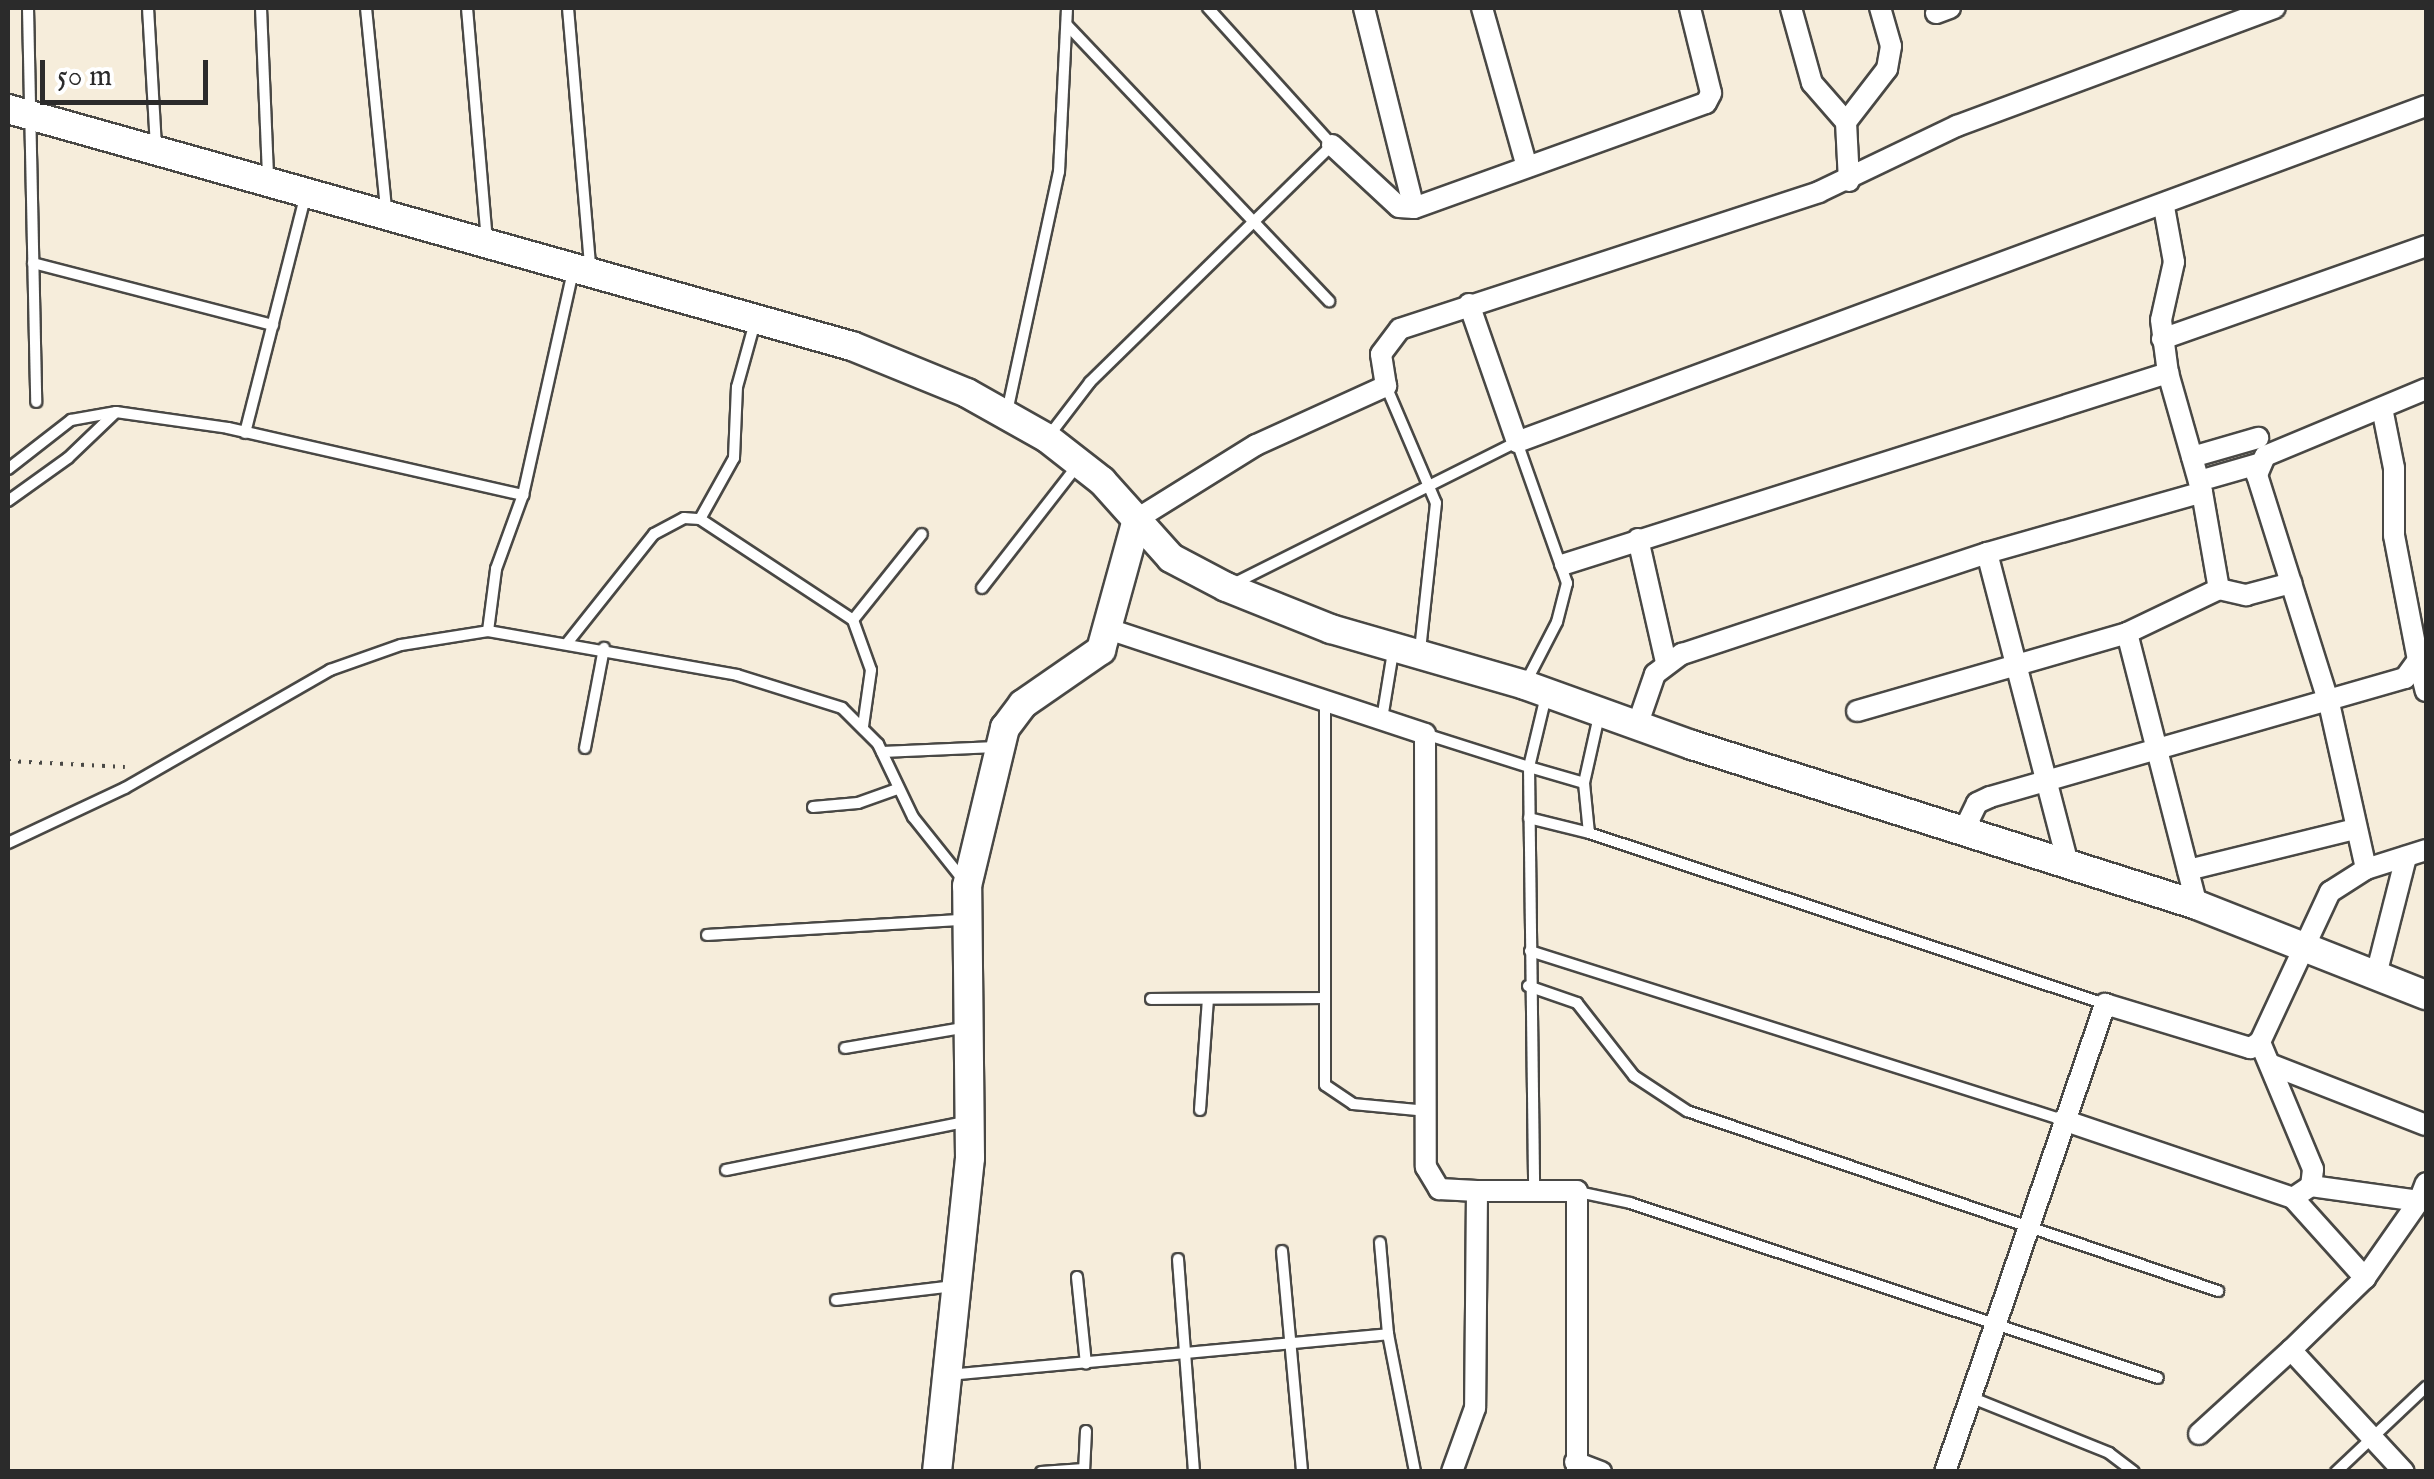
<!DOCTYPE html>
<html>
<head>
<meta charset="utf-8">
<style>
  body { margin:0 }
  #map { position:relative; width:2434px; height:1479px; overflow:hidden; background:#f6eddb; font-family:"IM FELL English",serif }
  div>[style] { position:absolute }
  .path>* { height:4px; margin-top:-2px; transform-origin:0; background:repeating-linear-gradient(90deg,#494845 0 2.5px,transparent 0 10.5px) }
  .roads { filter:drop-shadow(2px 0 #494845) drop-shadow(-2px 0 #494845) drop-shadow(0 2px #494845) drop-shadow(0 -2px #494845) }
  .lane>* { height:10px; margin:-5px; padding:0 5px; transform-origin:5px; border-radius:5px; background:#fff }
  .street>* { height:20px; margin:-10px; padding:0 10px; transform-origin:10px; border-radius:10px; background:#fff }
  .secondary>* { height:28px; margin:-14px; padding:0 14px; transform-origin:14px; border-radius:14px; background:#fff }
  span { translate:-50% -50%; white-space:nowrap; text-align:center; line-height:1.15; -webkit-text-stroke:8px #fff; paint-order:stroke }
  .frame { position:absolute; inset:0; border:10px solid #2b2b2b; pointer-events:none }
  .scale { position:absolute; left:40px; top:60px; width:168px; height:45px; box-sizing:border-box; border:5px solid #2b2b2b; border-top:0; padding-left:12px; font-size:30px; line-height:35px; white-space:nowrap; color:#2b2b2b; -webkit-text-stroke:8px #fff; paint-order:stroke }
</style>
</head>
<body>
<div id="map">
  <div class="path">
    <div style="left:8px;top:761px;width:117px;rotate:2.9deg"></div>
  </div>
  <div class="roads">
    <div class="lane">
      <div style="left:28px;top:8px;width:394px;rotate:88.8deg"></div>
      <div style="left:148px;top:8px;width:137px;rotate:86.7deg"></div>
      <div style="left:261px;top:8px;width:170px;rotate:87.6deg"></div>
      <div style="left:366px;top:8px;width:203px;rotate:84.3deg"></div>
      <div style="left:467px;top:8px;width:234px;rotate:85.1deg"></div>
      <div style="left:568px;top:8px;width:260px;rotate:85.1deg"></div>
      <div style="left:1067px;top:25px;width:381px;rotate:46.5deg"></div>
      <div style="left:33px;top:263px;width:248px;rotate:14.5deg"></div>
      <div style="left:1386px;top:386px;width:127px;rotate:66.9deg"></div>
      <div style="left:1436px;top:503px;width:148px;rotate:96.2deg"></div>
      <div style="left:1007px;top:412px;width:246px;rotate:-77.8deg"></div>
      <div style="left:1059px;top:172px;width:164px;rotate:-87.2deg"></div>
      <div style="left:245px;top:433px;width:244px;rotate:-75.7deg"></div>
      <div style="left:1048px;top:437px;width:69px;rotate:-52.6deg"></div>
      <div style="left:1090px;top:382px;width:339px;rotate:-44.4deg"></div>
      <div style="left:1332px;top:145px;width:185px;rotate:-132.1deg"></div>
      <div style="left:8px;top:469px;width:80px;rotate:-37.9deg"></div>
      <div style="left:71px;top:420px;width:46px;rotate:-10.1deg"></div>
      <div style="left:116px;top:412px;width:113px;rotate:8.1deg"></div>
      <div style="left:228px;top:428px;width:303px;rotate:12.8deg"></div>
      <div style="left:8px;top:501px;width:74px;rotate:-35.6deg"></div>
      <div style="left:68px;top:458px;width:66px;rotate:-43.8deg"></div>
      <div style="left:700px;top:519px;width:70px;rotate:-60.9deg"></div>
      <div style="left:734px;top:458px;width:71px;rotate:-87.6deg"></div>
      <div style="left:737px;top:387px;width:67px;rotate:-74.5deg"></div>
      <div style="left:1233px;top:584px;width:318px;rotate:-26.6deg"></div>
      <div style="left:1517px;top:442px;width:150px;rotate:70.5deg"></div>
      <div style="left:1567px;top:583px;width:40px;rotate:104.4deg"></div>
      <div style="left:1557px;top:622px;width:70px;rotate:117.3deg"></div>
      <div style="left:982px;top:588px;width:155px;rotate:-52.1deg"></div>
      <div style="left:853px;top:620px;width:110px;rotate:-51.3deg"></div>
      <div style="left:488px;top:631px;width:63px;rotate:-82.6deg"></div>
      <div style="left:496px;top:569px;width:79px;rotate:-70deg"></div>
      <div style="left:523px;top:495px;width:229px;rotate:-77.4deg"></div>
      <div style="left:568px;top:642px;width:138px;rotate:-51.5deg"></div>
      <div style="left:654px;top:534px;width:34px;rotate:-28deg"></div>
      <div style="left:684px;top:518px;width:16px;rotate:4deg"></div>
      <div style="left:700px;top:519px;width:183px;rotate:33.4deg"></div>
      <div style="left:853px;top:620px;width:53px;rotate:70.2deg"></div>
      <div style="left:871px;top:670px;width:57px;rotate:98.1deg"></div>
      <div style="left:1546px;top:696px;width:73px;rotate:103.5deg"></div>
      <div style="left:1529px;top:767px;width:57px;rotate:16.2deg"></div>
      <div style="left:1584px;top:783px;width:50px;rotate:84.3deg"></div>
      <div style="left:1589px;top:833px;width:544px;rotate:18.33deg"></div>
      <div style="left:1325px;top:701px;width:384px;rotate:90deg"></div>
      <div style="left:1325px;top:1085px;width:34px;rotate:34deg"></div>
      <div style="left:1353px;top:1104px;width:75px;rotate:5.3deg"></div>
      <div style="left:1382px;top:719px;width:68px;rotate:-80.7deg"></div>
      <div style="left:1425px;top:734px;width:109px;rotate:17.6deg"></div>
      <div style="left:1529px;top:767px;width:423px;rotate:89.3deg"></div>
      <div style="left:585px;top:748px;width:102px;rotate:-79.2deg"></div>
      <div style="left:882px;top:752px;width:114px;rotate:-2.5deg"></div>
      <div style="left:1584px;top:783px;width:69px;rotate:-77.4deg"></div>
      <div style="left:813px;top:807px;width:45px;rotate:-5.1deg"></div>
      <div style="left:858px;top:803px;width:41px;rotate:-19.7deg"></div>
      <div style="left:1529px;top:818px;width:62px;rotate:14deg"></div>
      <div style="left:8px;top:843px;width:129px;rotate:-25.2deg"></div>
      <div style="left:125px;top:788px;width:237px;rotate:-29.9deg"></div>
      <div style="left:330px;top:670px;width:75px;rotate:-19.4deg"></div>
      <div style="left:401px;top:645px;width:88px;rotate:-9.1deg"></div>
      <div style="left:488px;top:631px;width:253px;rotate:10deg"></div>
      <div style="left:737px;top:675px;width:110px;rotate:17.4deg"></div>
      <div style="left:842px;top:708px;width:51px;rotate:45deg"></div>
      <div style="left:878px;top:744px;width:81px;rotate:64.4deg"></div>
      <div style="left:913px;top:817px;width:82px;rotate:51.4deg"></div>
      <div style="left:707px;top:935px;width:256px;rotate:-3.4deg"></div>
      <div style="left:1530px;top:951px;width:559px;rotate:17.59deg"></div>
      <div style="left:1528px;top:986px;width:52px;rotate:19.1deg"></div>
      <div style="left:1577px;top:1003px;width:93px;rotate:52deg"></div>
      <div style="left:1634px;top:1076px;width:64px;rotate:33.4deg"></div>
      <div style="left:1687px;top:1111px;width:561px;rotate:18.73deg"></div>
      <div style="left:1151px;top:999px;width:172px;rotate:-0.3deg"></div>
      <div style="left:845px;top:1048px;width:125px;rotate:-9.7deg"></div>
      <div style="left:1200px;top:1110px;width:111px;rotate:-85.9deg"></div>
      <div style="left:726px;top:1170px;width:244px;rotate:-11.4deg"></div>
      <div style="left:1578px;top:1192px;width:53px;rotate:11.9deg"></div>
      <div style="left:1630px;top:1203px;width:556px;rotate:18.34deg"></div>
      <div style="left:1282px;top:1251px;width:222px;rotate:84.8deg"></div>
      <div style="left:1178px;top:1259px;width:214px;rotate:85.7deg"></div>
      <div style="left:1077px;top:1277px;width:87px;rotate:84.1deg"></div>
      <div style="left:836px;top:1300px;width:118px;rotate:-6.8deg"></div>
      <div style="left:1388px;top:1334px;width:141px;rotate:78.9deg"></div>
      <div style="left:948px;top:1375px;width:442px;rotate:-5.3deg"></div>
      <div style="left:1388px;top:1334px;width:92px;rotate:-95deg"></div>
      <div style="left:1970px;top:1397px;width:150px;rotate:21.9deg"></div>
      <div style="left:2109px;top:1453px;width:31px;rotate:37deg"></div>
      <div style="left:1041px;top:1472px;width:43px;rotate:-4deg"></div>
      <div style="left:1084px;top:1472px;width:41px;rotate:-87.2deg"></div>
      <div style="left:2336px;top:1472px;width:124px;rotate:-43.4deg"></div>
    </div>
    <div class="street">
      <div style="left:1364px;top:8px;width:206px;rotate:76deg"></div>
      <div style="left:1482px;top:8px;width:165px;rotate:74.2deg"></div>
      <div style="left:1791px;top:8px;width:78px;rotate:74.4deg"></div>
      <div style="left:1812px;top:83px;width:52px;rotate:48.9deg"></div>
      <div style="left:1846px;top:122px;width:59px;rotate:87.1deg"></div>
      <div style="left:1936px;top:13px;width:15px;rotate:-20deg"></div>
      <div style="left:1846px;top:122px;width:67px;rotate:-52.3deg"></div>
      <div style="left:1887px;top:69px;width:23px;rotate:-80deg"></div>
      <div style="left:1891px;top:46px;width:40px;rotate:-106deg"></div>
      <div style="left:1332px;top:145px;width:91px;rotate:42.8deg"></div>
      <div style="left:1399px;top:207px;width:15px;rotate:4deg"></div>
      <div style="left:1414px;top:208px;width:310px;rotate:-19.8deg"></div>
      <div style="left:1706px;top:103px;width:11px;rotate:-63deg"></div>
      <div style="left:1711px;top:93px;width:88px;rotate:-103.9deg"></div>
      <div style="left:2164px;top:207px;width:56px;rotate:79.7deg"></div>
      <div style="left:2174px;top:262px;width:59px;rotate:102.6deg"></div>
      <div style="left:2161px;top:320px;width:53px;rotate:82.5deg"></div>
      <div style="left:1469px;top:304px;width:146px;rotate:70.8deg"></div>
      <div style="left:1517px;top:442px;width:969px;rotate:-20.29deg"></div>
      <div style="left:2162px;top:339px;width:280px;rotate:-19.4deg"></div>
      <div style="left:2426px;top:389px;width:174px;rotate:157.4deg"></div>
      <div style="left:2265px;top:456px;width:21px;rotate:113deg"></div>
      <div style="left:2257px;top:475px;width:239px;rotate:72.5deg"></div>
      <div style="left:2329px;top:703px;width:170px;rotate:77.4deg"></div>
      <div style="left:2366px;top:869px;width:63px;rotate:-17.6deg"></div>
      <div style="left:2192px;top:457px;width:69px;rotate:-16.1deg"></div>
      <div style="left:2199px;top:481px;width:61px;rotate:-16.1deg"></div>
      <div style="left:1137px;top:519px;width:140px;rotate:-31.9deg"></div>
      <div style="left:1256px;top:445px;width:143px;rotate:-24.4deg"></div>
      <div style="left:1386px;top:386px;width:32px;rotate:-99deg"></div>
      <div style="left:1381px;top:354px;width:31px;rotate:-53deg"></div>
      <div style="left:1400px;top:329px;width:441px;rotate:-18.1deg"></div>
      <div style="left:1819px;top:192px;width:153px;rotate:-25.6deg"></div>
      <div style="left:1957px;top:126px;width:339px;rotate:-20.4deg"></div>
      <div style="left:1638px;top:539px;width:126px;rotate:77.2deg"></div>
      <div style="left:1987px;top:553px;width:223px;rotate:-15.8deg"></div>
      <div style="left:1565px;top:564px;width:633px;rotate:-17.58deg"></div>
      <div style="left:2168px;top:373px;width:124px;rotate:74.1deg"></div>
      <div style="left:2202px;top:492px;width:98px;rotate:80.1deg"></div>
      <div style="left:2219px;top:589px;width:102px;rotate:154.4deg"></div>
      <div style="left:2127px;top:633px;width:281px;rotate:75.6deg"></div>
      <div style="left:2219px;top:589px;width:28px;rotate:13deg"></div>
      <div style="left:2246px;top:595px;width:47px;rotate:-14.9deg"></div>
      <div style="left:1108px;top:629px;width:334px;rotate:18.3deg"></div>
      <div style="left:1425px;top:734px;width:433px;rotate:89.9deg"></div>
      <div style="left:1426px;top:1167px;width:26px;rotate:59deg"></div>
      <div style="left:1439px;top:1189px;width:38px;rotate:3deg"></div>
      <div style="left:1477px;top:1191px;width:217px;rotate:90.5deg"></div>
      <div style="left:1475px;top:1408px;width:68px;rotate:109.8deg"></div>
      <div style="left:2418px;top:660px;width:32px;rotate:76deg"></div>
      <div style="left:1857px;top:711px;width:281px;rotate:-16.1deg"></div>
      <div style="left:1637px;top:726px;width:55px;rotate:-70.9deg"></div>
      <div style="left:1655px;top:674px;width:34px;rotate:-37deg"></div>
      <div style="left:1682px;top:654px;width:321px;rotate:-18.3deg"></div>
      <div style="left:1987px;top:553px;width:322px;rotate:75.4deg"></div>
      <div style="left:1963px;top:832px;width:32px;rotate:-64deg"></div>
      <div style="left:1977px;top:803px;width:14px;rotate:-25deg"></div>
      <div style="left:1990px;top:797px;width:432px;rotate:-16deg"></div>
      <div style="left:2405px;top:678px;width:22px;rotate:-54deg"></div>
      <div style="left:2418px;top:660px;width:127px;rotate:-100.9deg"></div>
      <div style="left:2394px;top:535px;width:67px;rotate:-90deg"></div>
      <div style="left:2394px;top:468px;width:61px;rotate:-101.3deg"></div>
      <div style="left:2188px;top:870px;width:172px;rotate:-13.8deg"></div>
      <div style="left:2376px;top:975px;width:122px;rotate:-75.7deg"></div>
      <div style="left:2272px;top:1065px;width:165px;rotate:21.3deg"></div>
      <div style="left:2063px;top:1120px;width:243px;rotate:18.7deg"></div>
      <div style="left:2293px;top:1198px;width:22px;rotate:-34deg"></div>
      <div style="left:2311px;top:1186px;width:17px;rotate:-83deg"></div>
      <div style="left:2313px;top:1169px;width:138px;rotate:-112.7deg"></div>
      <div style="left:2311px;top:1186px;width:109px;rotate:7.9deg"></div>
      <div style="left:2419px;top:1201px;width:19px;rotate:-69deg"></div>
      <div style="left:1477px;top:1191px;width:100px"></div>
      <div style="left:1577px;top:1191px;width:281px;rotate:90deg"></div>
      <div style="left:2293px;top:1198px;width:108px;rotate:48deg"></div>
      <div style="left:2365px;top:1278px;width:103px;rotate:135.8deg"></div>
      <div style="left:2291px;top:1350px;width:166px;rotate:47.2deg"></div>
      <div style="left:2365px;top:1278px;width:94px;rotate:-55deg"></div>
      <div style="left:2199px;top:1434px;width:125px;rotate:-42.4deg"></div>
      <div style="left:1575px;top:1462px;width:28px;rotate:21deg"></div>
      <div style="left:1945px;top:1472px;width:495px;rotate:-71.1deg"></div>
      <div style="left:2105px;top:1004px;width:152px;rotate:16.9deg"></div>
      <div style="left:2250px;top:1048px;width:12px;rotate:-31deg"></div>
      <div style="left:2260px;top:1042px;width:166px;rotate:-65deg"></div>
      <div style="left:2330px;top:892px;width:43px;rotate:-32.6deg"></div>
    </div>
    <div class="secondary">
      <div style="left:8px;top:109px;width:877px;rotate:15.69deg"></div>
      <div style="left:852px;top:346px;width:124px;rotate:22.2deg"></div>
      <div style="left:967px;top:393px;width:92px;rotate:29.4deg"></div>
      <div style="left:1047px;top:438px;width:70px;rotate:38deg"></div>
      <div style="left:1102px;top:481px;width:103px;rotate:48.1deg"></div>
      <div style="left:1171px;top:558px;width:62px;rotate:27.8deg"></div>
      <div style="left:1226px;top:587px;width:113px;rotate:21.8deg"></div>
      <div style="left:1331px;top:629px;width:202px;rotate:16.1deg"></div>
      <div style="left:1525px;top:685px;width:177px;rotate:19.8deg"></div>
      <div style="left:1692px;top:745px;width:530px;rotate:17.58deg"></div>
      <div style="left:2197px;top:905px;width:246px;rotate:21.5deg"></div>
      <div style="left:937px;top:1472px;width:316px;rotate:-84deg"></div>
      <div style="left:970px;top:1158px;width:272px;rotate:-90.6deg"></div>
      <div style="left:967px;top:886px;width:163px;rotate:-76.5deg"></div>
      <div style="left:1005px;top:728px;width:30px;rotate:-53deg"></div>
      <div style="left:1023px;top:704px;width:95px;rotate:-34.7deg"></div>
      <div style="left:1101px;top:650px;width:136px;rotate:-74.6deg"></div>
    </div>
  </div>
  <div class="frame"></div>
  <div class="scale">50 m</div>
</div>
</body>
</html>
